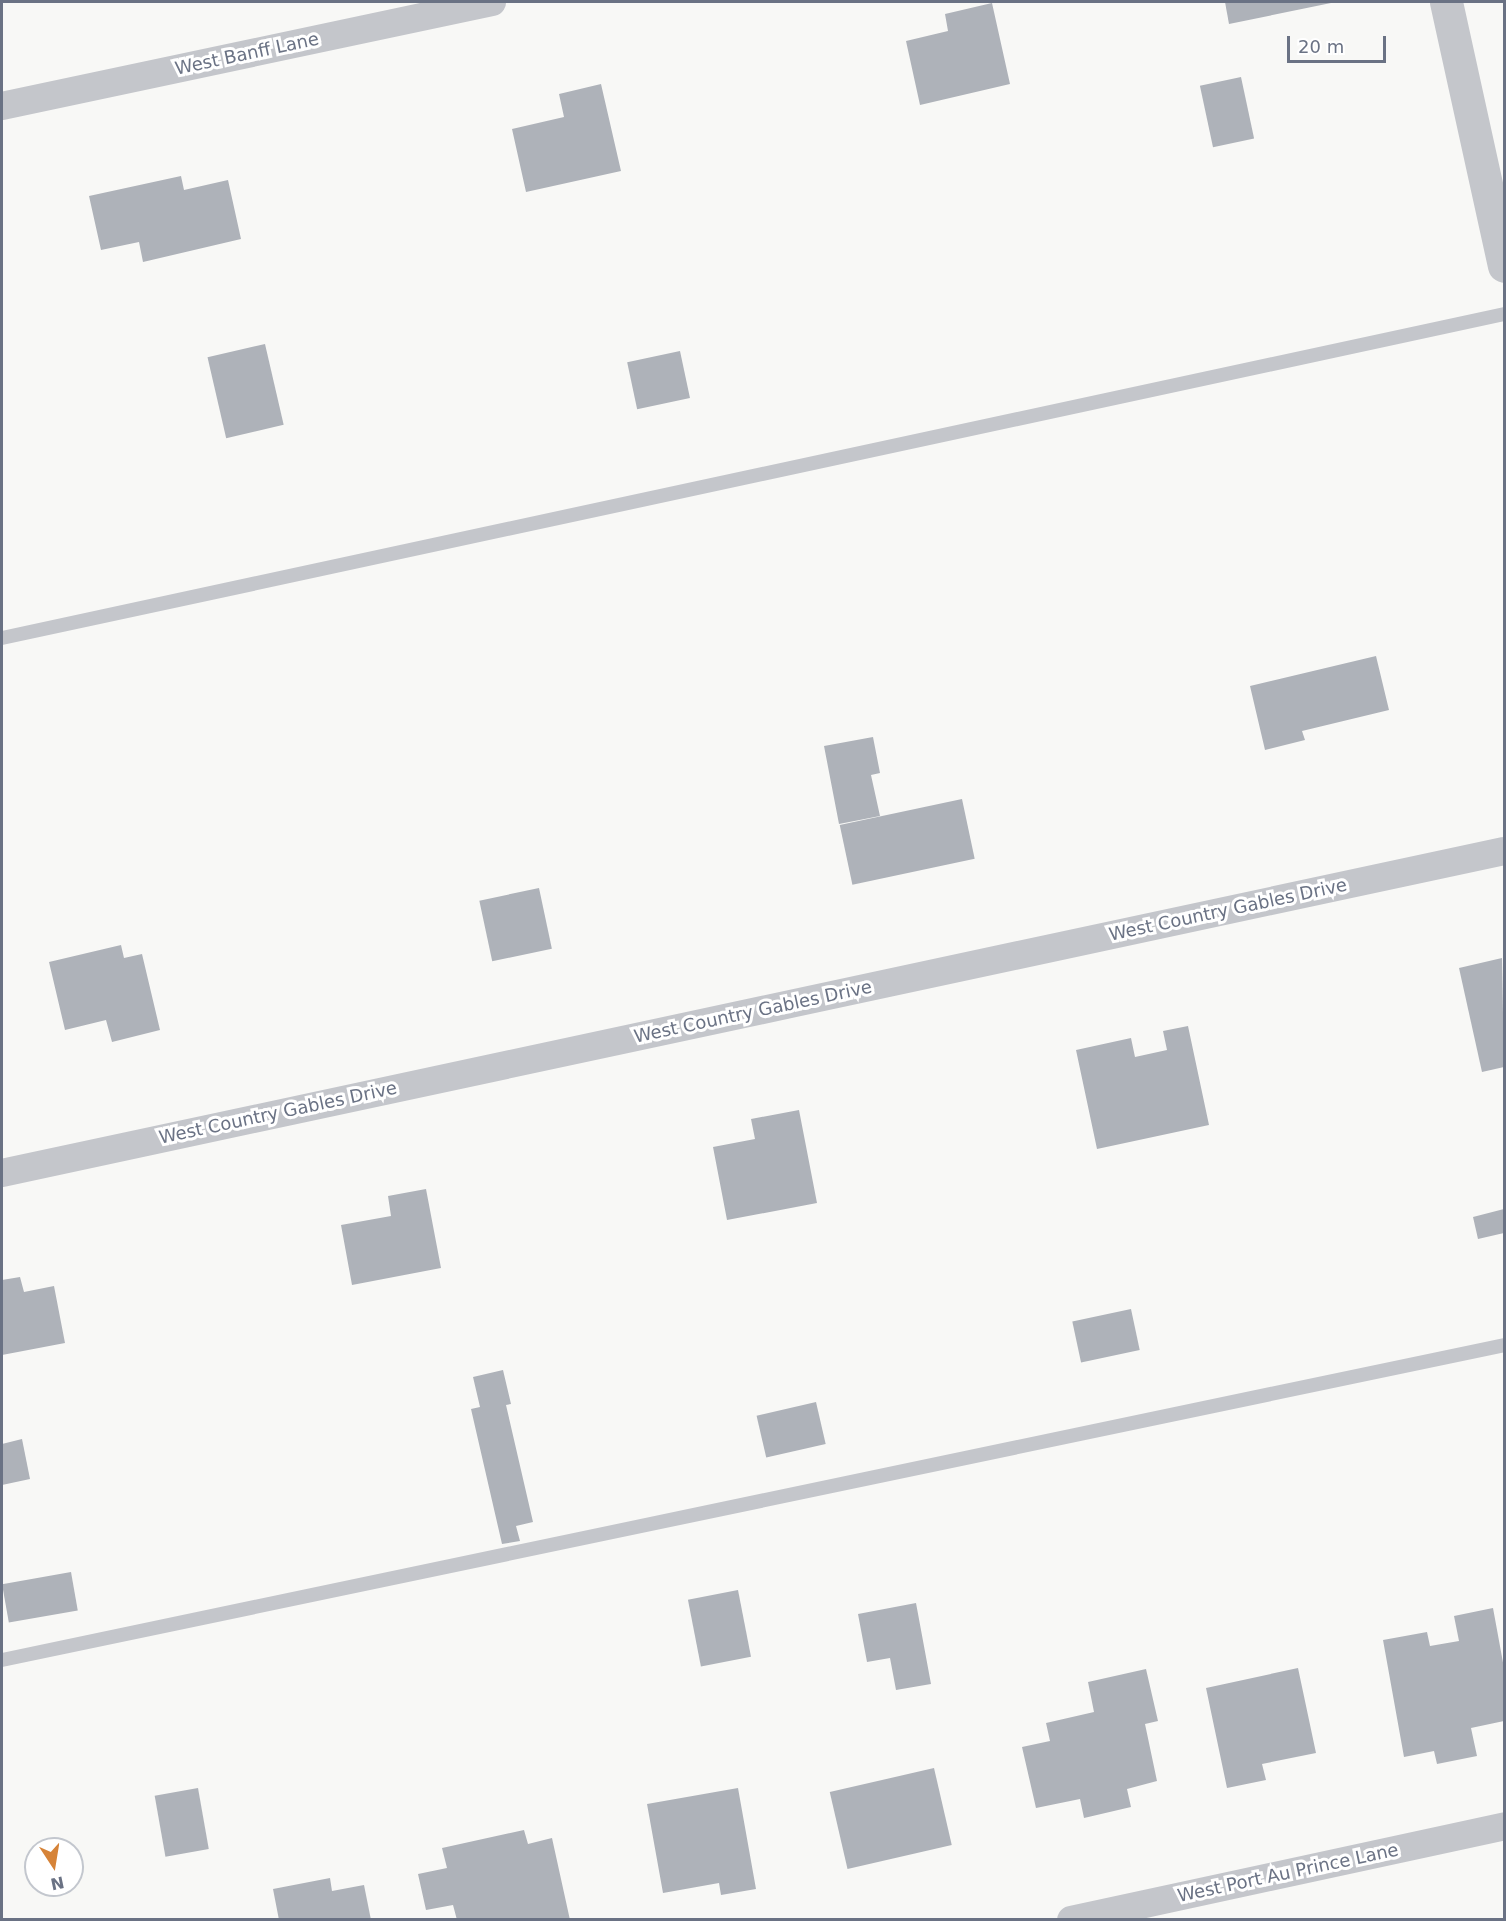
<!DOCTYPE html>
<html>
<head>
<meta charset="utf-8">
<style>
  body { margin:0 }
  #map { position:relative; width:1506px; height:1921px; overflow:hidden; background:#f8f8f6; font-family:"DejaVu Sans",sans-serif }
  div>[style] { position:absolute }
  .building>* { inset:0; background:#aeb2b9; transform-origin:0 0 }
  .service>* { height:14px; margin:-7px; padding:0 7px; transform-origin:7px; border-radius:7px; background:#c4c6cb }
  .minor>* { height:28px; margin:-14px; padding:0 14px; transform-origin:14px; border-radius:14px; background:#c4c6cb }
  .tertiary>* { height:33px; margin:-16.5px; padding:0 16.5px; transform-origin:16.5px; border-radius:16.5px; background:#c4c6cb }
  span { translate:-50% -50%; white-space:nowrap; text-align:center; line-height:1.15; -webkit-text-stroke:6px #fff; paint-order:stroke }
  .street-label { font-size:18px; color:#6a7284 }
  .frame { position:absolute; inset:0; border:3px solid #6a7284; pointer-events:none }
  .north { position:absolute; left:24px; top:1837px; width:60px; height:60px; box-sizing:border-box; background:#fff; border:2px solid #c3c7ce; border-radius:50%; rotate:168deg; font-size:16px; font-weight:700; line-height:24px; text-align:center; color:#6a7284 }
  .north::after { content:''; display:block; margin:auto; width:21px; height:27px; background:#d68338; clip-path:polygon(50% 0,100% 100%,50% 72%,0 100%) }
  .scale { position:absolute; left:1287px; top:36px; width:99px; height:27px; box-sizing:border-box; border:3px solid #6a7284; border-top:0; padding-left:8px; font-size:18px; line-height:21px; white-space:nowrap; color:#6a7284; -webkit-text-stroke:4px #fff; paint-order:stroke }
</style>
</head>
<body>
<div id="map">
  <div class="building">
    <div style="clip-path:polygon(1225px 2px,1331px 2px,1331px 3px,1229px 24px)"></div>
    <div style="clip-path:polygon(992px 3px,1010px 84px,920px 105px,906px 41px,948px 31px,945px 14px)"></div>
    <div style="left:1241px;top:77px;width:63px;height:42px;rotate:78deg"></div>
    <div style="clip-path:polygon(601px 84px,621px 171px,526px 192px,512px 129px,564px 117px,559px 94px)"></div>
    <div style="clip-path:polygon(181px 176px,184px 190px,228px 180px,241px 239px,143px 262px,139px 242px,101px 250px,89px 196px)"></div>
    <div style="left:265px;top:344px;width:83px;height:59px;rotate:77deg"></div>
    <div style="left:680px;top:351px;width:48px;height:54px;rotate:78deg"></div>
    <div style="clip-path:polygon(1376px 656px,1389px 710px,1302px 731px,1305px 740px,1265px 750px,1250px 686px)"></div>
    <div style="clip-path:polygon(873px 737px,880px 773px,871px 775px,880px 816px,839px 824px,824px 746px)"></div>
    <div style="left:962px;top:799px;width:61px;height:125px;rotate:78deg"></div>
    <div style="left:539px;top:888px;width:62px;height:61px;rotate:78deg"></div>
    <div style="clip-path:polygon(121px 945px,124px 958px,142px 954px,160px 1030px,112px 1042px,106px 1020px,65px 1030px,49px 962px)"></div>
    <div style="clip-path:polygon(1502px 958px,1504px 1067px,1482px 1072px,1459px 968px)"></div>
    <div style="clip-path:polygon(1188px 1026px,1209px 1125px,1097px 1149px,1076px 1050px,1131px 1038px,1135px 1057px,1167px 1050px,1163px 1031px)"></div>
    <div style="clip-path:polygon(799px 1110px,817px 1203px,727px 1220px,713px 1147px,755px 1139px,751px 1119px)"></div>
    <div style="clip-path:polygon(426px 1189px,441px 1268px,352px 1285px,341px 1225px,391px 1216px,388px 1196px)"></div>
    <div style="clip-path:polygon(1504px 1209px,1504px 1233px,1478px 1239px,1473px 1217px)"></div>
    <div style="clip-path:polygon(20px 1277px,24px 1292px,54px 1286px,65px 1343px,2px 1355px,2px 1280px)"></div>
    <div style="left:1131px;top:1309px;width:42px;height:60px;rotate:78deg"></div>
    <div style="clip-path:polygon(503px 1370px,511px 1404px,506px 1405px,533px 1522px,516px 1526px,520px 1541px,502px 1544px,471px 1409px,480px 1407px,473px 1377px)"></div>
    <div style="left:816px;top:1402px;width:43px;height:61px;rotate:77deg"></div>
    <div style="clip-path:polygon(22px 1439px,30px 1479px,2px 1485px,2px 1444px)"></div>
    <div style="left:71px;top:1572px;width:39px;height:70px;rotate:80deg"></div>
    <div style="left:738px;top:1590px;width:68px;height:51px;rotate:79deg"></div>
    <div style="clip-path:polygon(916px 1603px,931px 1684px,896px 1690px,890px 1658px,867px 1662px,858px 1614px)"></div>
    <div style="clip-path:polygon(1493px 1608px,1504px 1668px,1504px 1721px,1471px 1728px,1477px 1756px,1437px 1764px,1434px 1751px,1404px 1757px,1383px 1640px,1427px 1632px,1430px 1646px,1459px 1641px,1454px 1616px)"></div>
    <div style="clip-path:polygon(1298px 1668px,1316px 1753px,1262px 1764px,1266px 1780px,1227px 1788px,1206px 1688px)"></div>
    <div style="clip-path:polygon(1146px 1669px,1158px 1721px,1145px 1724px,1157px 1781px,1127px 1789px,1131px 1807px,1084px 1818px,1080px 1799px,1036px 1808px,1022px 1747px,1050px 1741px,1046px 1723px,1094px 1712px,1088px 1682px)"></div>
    <div style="left:934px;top:1768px;width:79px;height:107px;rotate:77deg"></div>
    <div style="left:198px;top:1788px;width:62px;height:44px;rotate:80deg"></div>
    <div style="clip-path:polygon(738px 1788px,756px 1889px,721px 1895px,719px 1883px,663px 1893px,647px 1804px)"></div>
    <div style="clip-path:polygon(524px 1830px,528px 1844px,552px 1838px,570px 1920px,457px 1920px,453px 1905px,426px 1910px,418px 1874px,447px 1868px,442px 1848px)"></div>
    <div style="clip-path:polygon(330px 1878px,332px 1891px,364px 1885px,371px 1920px,279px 1920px,273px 1889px)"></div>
  </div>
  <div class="service">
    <div style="left:2px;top:638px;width:1537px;rotate:-12.17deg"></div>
    <div style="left:2px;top:1660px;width:1535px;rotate:-11.84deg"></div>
  </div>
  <div class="minor">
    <div style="left:2px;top:106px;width:501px;rotate:-11.98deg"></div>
    <div style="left:2px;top:1173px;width:1536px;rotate:-12.1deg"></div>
    <div style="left:1071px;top:1920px;width:443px;rotate:-12.2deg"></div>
  </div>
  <div class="tertiary">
    <div style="left:1446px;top:2px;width:270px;rotate:77.6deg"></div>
  </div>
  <div class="street-label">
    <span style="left:247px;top:54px;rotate:-12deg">West Banff Lane</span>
    <span style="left:1228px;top:910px;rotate:-12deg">West Country Gables Drive</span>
    <span style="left:753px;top:1012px;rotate:-12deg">West Country Gables Drive</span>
    <span style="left:278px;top:1113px;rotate:-12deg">West Country Gables Drive</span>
    <span style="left:1288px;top:1873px;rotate:-12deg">West Port Au Prince Lane</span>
  </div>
  <div class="frame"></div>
  <div class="north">N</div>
  <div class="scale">20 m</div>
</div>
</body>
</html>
